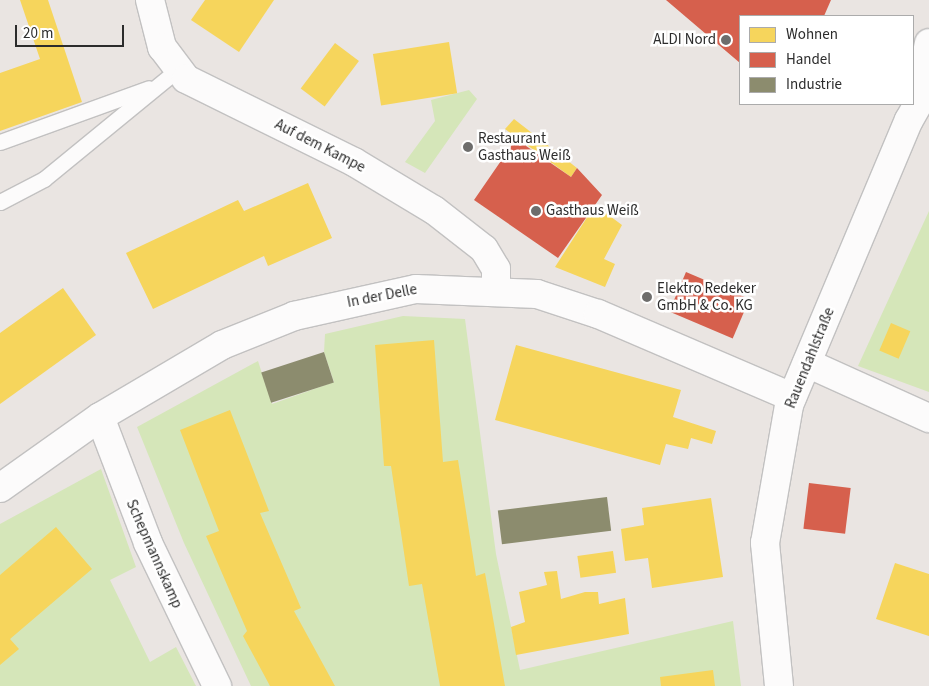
<!DOCTYPE html>
<html>
<head>
<meta charset="utf-8">
<style>
  body { margin:0 }
  #map { position:relative; width:929px; height:686px; overflow:hidden; background:#eae5e2; font-family:"Source Sans 3",sans-serif }
  div>[style] { position:absolute }
  .green>* { inset:0; background:#d5e6b9 }
  .homes>* { inset:0; background:#f6d55c; transform-origin:0 0 }
  .shops>* { inset:0; background:#d6604d; transform-origin:0 0 }
  .industry>* { inset:0; background:#8c8c6e; transform-origin:0 0 }
  .roads { filter:drop-shadow(1px 0 #c2c1c1) drop-shadow(-1px 0 #c2c1c1) drop-shadow(0 1px #c2c1c1) drop-shadow(0 -1px #c2c1c1) }
  .lane>* { height:15px; margin:-7.5px; padding:0 7.5px; transform-origin:7.5px; border-radius:7.5px; background:#fcfbfb }
  .street>* { height:28px; margin:-14px; padding:0 14px; transform-origin:14px; border-radius:14px; background:#fcfbfb }
  .dots>* { width:14px; height:14px; translate:-50% -50%; box-sizing:border-box; border:2px solid #fff; border-radius:50% }
  span { translate:-50% -50%; white-space:nowrap; text-align:center; line-height:1.15; -webkit-text-stroke:5px #fff; paint-order:stroke }
  .poi-label { font-size:15px; color:#2c2c2c }
  .right { translate:-100% -50%; text-align:right }
  .left { translate:0 -50%; text-align:left }
  .street-label { font-size:15px; color:#2c2c2c }
  .legend { position:absolute; left:739px; top:15px; width:175px; height:90px; box-sizing:border-box; background:#fff; border:1px solid #ababab; margin:0; padding:6px 9px; list-style:none; font-size:15px; color:#2c2c2c }
  .legend li { display:flex; align-items:center; gap:10px; height:25px }
  .legend b { width:25px; border:1px solid #ababab }
  .scale { position:absolute; left:15px; top:25px; width:109px; height:22px; box-sizing:border-box; border:2px solid #2c2c2c; border-top:0; padding-left:6px; font-size:15px; line-height:18px; white-space:nowrap; color:#2c2c2c; -webkit-text-stroke:4px #fff; paint-order:stroke }
</style>
</head>
<body>
<div id="map">
  <div class="green">
    <div style="clip-path:polygon(469px 90px,477px 99px,425px 173px,405px 162px,435px 121px,431px 100px)"></div>
    <div style="clip-path:polygon(929px 211px,929px 392px,858px 366px)"></div>
    <div style="clip-path:polygon(403px 316px,465px 319px,496px 554px,520px 670px,733px 621px,741px 686px,251px 686px,184px 543px,137px 427px,258px 361px,272px 404px,334px 382px,324px 352px,325px 334px)"></div>
    <div style="clip-path:polygon(101px 469px,136px 567px,110px 580px,150px 662px,176px 647px,196px 686px,0 686px,0 524px)"></div>
  </div>
  <div class="homes">
    <div style="clip-path:polygon(20px 0,48px 0,82px 102px,0 131px,0 73px,40px 59px)"></div>
    <div style="clip-path:polygon(205px 0,274px 0,239px 52px,191px 20px)"></div>
    <div style="left:449px;top:42px;width:52px;height:77px;rotate:81deg"></div>
    <div style="left:335px;top:43px;width:30px;height:57px;rotate:37deg"></div>
    <div style="clip-path:polygon(514px 119px,577px 168px,571px 177px,505px 129px)"></div>
    <div style="clip-path:polygon(308px 183px,332px 238px,268px 266px,264px 256px,153px 309px,126px 253px,238px 200px,244px 211px)"></div>
    <div style="clip-path:polygon(595px 205px,622px 225px,604px 259px,615px 264px,605px 287px,555px 267px)"></div>
    <div style="clip-path:polygon(63px 288px,96px 335px,0 404px,0 333px)"></div>
    <div style="left:891px;top:323px;width:21px;height:30px;rotate:23deg"></div>
    <div style="clip-path:polygon(434px 340px,443px 462px,458px 460px,476px 576px,485px 573px,505px 686px,440px 686px,422px 584px,409px 586px,391px 466px,384px 466px,375px 345px)"></div>
    <div style="clip-path:polygon(516px 345px,681px 390px,673px 417px,716px 431px,712px 444px,691px 438px,688px 449px,666px 444px,660px 465px,495px 420px)"></div>
    <div style="clip-path:polygon(230px 410px,269px 511px,260px 513px,301px 608px,294px 611px,335px 686px,270px 686px,243px 636px,247px 631px,206px 536px,219px 531px,180px 430px)"></div>
    <div style="clip-path:polygon(711px 498px,723px 577px,652px 588px,648px 558px,625px 561px,621px 529px,644px 525px,642px 508px)"></div>
    <div style="clip-path:polygon(56px 527px,92px 569px,10px 639px,19px 649px,0 665px,0 575px)"></div>
    <div style="left:613px;top:551px;width:22px;height:36px;rotate:82deg"></div>
    <div style="clip-path:polygon(895px 563px,929px 574px,929px 636px,876px 619px)"></div>
    <div style="clip-path:polygon(557px 571px,561px 599px,585px 592px,598px 592px,599px 604px,625px 598px,629px 634px,516px 655px,511px 627px,525px 622px,519px 592px,547px 585px,544px 572px)"></div>
    <div style="clip-path:polygon(713px 670px,715px 686px,661px 686px,660px 677px)"></div>
  </div>
  <div class="shops">
    <div style="clip-path:polygon(666px 0,831px 0,824px 16px,740px 16px,740px 63px)"></div>
    <div style="clip-path:polygon(516px 139px,571px 177px,577px 168px,602px 195px,558px 258px,474px 200px)"></div>
    <div style="left:686px;top:272px;width:69px;height:43px;rotate:23deg"></div>
    <div style="left:809px;top:483px;width:42px;height:46px;rotate:7deg"></div>
  </div>
  <div class="industry">
    <div style="left:324px;top:352px;width:32px;height:66px;rotate:72deg"></div>
    <div style="left:607px;top:497px;width:34px;height:110px;rotate:83deg"></div>
  </div>
  <div class="roads">
    <div class="lane">
      <div style="left:0;top:142px;width:158px;rotate:-19.9deg"></div>
      <div style="left:0;top:202px;width:50px;rotate:-27.6deg"></div>
      <div style="left:44px;top:179px;width:172px;rotate:-39.3deg"></div>
    </div>
    <div class="street">
      <div style="left:150px;top:0;width:49px;rotate:75.7deg"></div>
      <div style="left:162px;top:47px;width:40px;rotate:53deg"></div>
      <div style="left:186px;top:79px;width:187px;rotate:26.3deg"></div>
      <div style="left:354px;top:162px;width:93px;rotate:31deg"></div>
      <div style="left:434px;top:210px;width:63px;rotate:38deg"></div>
      <div style="left:484px;top:249px;width:23px;rotate:59deg"></div>
      <div style="left:496px;top:269px;width:21px;rotate:90deg"></div>
      <div style="left:917px;top:103px;width:61px;rotate:-78.7deg"></div>
      <div style="left:807px;top:363px;width:134px;rotate:24.3deg"></div>
      <div style="left:100px;top:417px;width:135px;rotate:69.1deg"></div>
      <div style="left:148px;top:543px;width:159px;rotate:64.2deg"></div>
      <div style="left:0;top:488px;width:123px;rotate:-35.4deg"></div>
      <div style="left:100px;top:417px;width:142px;rotate:-30.5deg"></div>
      <div style="left:222px;top:345px;width:78px;rotate:-21.9deg"></div>
      <div style="left:294px;top:316px;width:125px;rotate:-12.5deg"></div>
      <div style="left:416px;top:289px;width:121px;rotate:2.4deg"></div>
      <div style="left:537px;top:294px;width:64px;rotate:18.2deg"></div>
      <div style="left:598px;top:314px;width:211px;rotate:23.2deg"></div>
      <div style="left:779px;top:686px;width:144px;rotate:-95.6deg"></div>
      <div style="left:765px;top:543px;width:140px;rotate:-80.1deg"></div>
      <div style="left:789px;top:405px;width:309px;rotate:-67.2deg"></div>
      <div style="left:909px;top:120px;width:40px;rotate:-60.3deg"></div>
    </div>
  </div>
  <div class="dots">
    <div style="left:726px;top:40px;background:#6e6d6c"></div>
    <div style="left:468px;top:147px;background:#6e6d6c"></div>
    <div style="left:536px;top:211px;background:#6e6d6c"></div>
    <div style="left:647px;top:297px;background:#6e6d6c"></div>
  </div>
  <div class="poi-label">
    <span class="right" style="left:716px;top:40px">ALDI Nord</span>
    <span class="left" style="left:478px;top:147px">Restaurant<br>Gasthaus Weiß</span>
    <span class="left" style="left:546px;top:211px">Gasthaus Weiß</span>
    <span class="left" style="left:657px;top:297px">Elektro Redeker<br>GmbH &amp; Co. KG</span>
  </div>
  <div class="street-label">
    <span style="left:320px;top:146px;rotate:27deg">Auf dem Kampe</span>
    <span style="left:382px;top:296px;rotate:-11deg">In der Delle</span>
    <span style="left:810px;top:358px;rotate:-68deg">Rauendahlstraße</span>
    <span style="left:154px;top:554px;rotate:66deg">Schepmannskamp</span>
  </div>
  <ul class="legend">
  <li><b style="height:14px;background:#f6d55c"></b>Wohnen</li>
  <li><b style="height:14px;background:#d6604d"></b>Handel</li>
  <li><b style="height:14px;background:#8c8c6e"></b>Industrie</li>
  </ul>
  <div class="scale">20 m</div>
</div>
</body>
</html>
